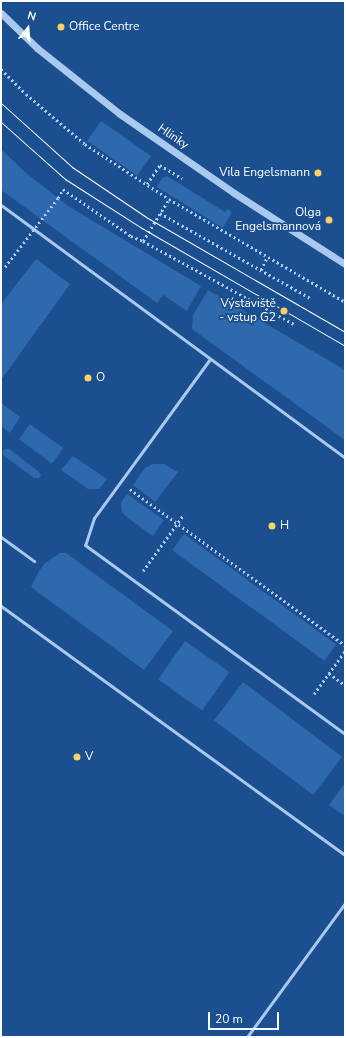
<!DOCTYPE html>
<html>
<head>
<meta charset="utf-8">
<style>
  body { margin:0 }
  #map { position:relative; width:346px; height:1038px; overflow:hidden; background:#1b4f8f; font-family:"Nunito Sans",sans-serif }
  div>[style] { position:absolute }
  .green>* { inset:0; background:#2e69ad; transform-origin:0 0 }
  .path>* { height:2.5px; margin-top:-1.25px; transform-origin:0; background:repeating-linear-gradient(90deg,#a9c9ee 0 2px,transparent 0 5px) }
  .service>* { height:3px; margin:-1.5px; padding:0 1.5px; transform-origin:1.5px; border-radius:1.5px; background:#a9c9ee }
  .tertiary>* { height:7px; margin:-3.5px; padding:0 3.5px; transform-origin:3.5px; border-radius:3.5px; background:#a9c9ee }
  .tram>* { height:1px; margin:-0.5px; padding:0 0.5px; transform-origin:0.5px; border-radius:0.5px; background:#fff }
  .path-bridge>* { height:2.5px; margin-top:-1.25px; transform-origin:0; background:repeating-linear-gradient(90deg,#a9c9ee 0 2px,transparent 0 5px) }
  .dots>* { width:11px; height:11px; translate:-50% -50%; box-sizing:border-box; border:2px solid #1b4f8f; border-radius:50% }
  span { translate:-50% -50%; white-space:nowrap; text-align:center; line-height:1.15; -webkit-text-stroke:3.5px #1b4f8f; paint-order:stroke }
  .poi-label { font-size:12px; color:#fff }
  .left { translate:0 -50%; text-align:left }
  .right { translate:-100% -50%; text-align:right }
  .street-label { font-size:12px; color:#fff }
  .frame { position:absolute; inset:0; border:2px solid #fff; pointer-events:none }
  .north { position:absolute; left:8px; top:8px; width:40px; height:40px; -webkit-text-stroke:3px #1b4f8f; paint-order:stroke; rotate:17deg; font-size:11px; font-weight:700; line-height:16px; text-align:center; color:#fff }
  .north::after { content:''; display:block; margin:auto; width:14px; height:18px; background:#fff; clip-path:polygon(50% 0,100% 100%,50% 72%,0 100%) }
  .scale { position:absolute; left:208px; top:1012px; width:71px; height:18px; box-sizing:border-box; border:2px solid #fff; border-top:0; padding-left:5px; font-size:12px; line-height:14px; white-space:nowrap; color:#fff; -webkit-text-stroke:3px #1b4f8f; paint-order:stroke }
</style>
</head>
<body>
<div id="map">
  <div class="green">
    <div style="left:101px;top:121px;width:61px;height:24px;rotate:35deg"></div>
    <div style="clip-path:polygon(1px 149px,25px 172px,68px 206px,201px 286px,187px 311px,163px 295px,157px 303px,1px 190px)"></div>
    <div style="clip-path:polygon(167px 176px,225px 212px,227px 209px,232px 212px,223px 228px,157px 187px,162px 178px)"></div>
    <div style="clip-path:polygon(36px 259px,70px 284px,1px 380px,1px 304px)"></div>
    <div style="clip-path:polygon(208px 290px,345px 370px,345px 440px,192px 329px,193px 315px)"></div>
    <div style="clip-path:polygon(1px 403px,20px 417px,10px 433px,1px 426px)"></div>
    <div style="left:30px;top:424px;width:41px;height:19px;rotate:36deg"></div>
    <div style="clip-path:polygon(5px 449px,9px 449px,39px 472px,41px 475px,39px 478px,34px 478px,4px 456px,2px 452px)"></div>
    <div style="clip-path:polygon(73px 456px,107px 479px,99px 489px,88px 489px,61px 470px)"></div>
    <div style="clip-path:polygon(153px 464px,164px 464px,178px 472px,155px 502px,133px 485px,145px 468px)"></div>
    <div style="clip-path:polygon(127px 494px,164px 520px,153px 536px,128px 518px,122px 512px,121px 502px)"></div>
    <div style="left:184px;top:534px;width:188px;height:20px;rotate:36deg"></div>
    <div style="clip-path:polygon(60px 553px,66px 553px,173px 631px,144px 670px,31px 587px,39px 571px,45px 563px)"></div>
    <div style="left:185px;top:641px;width:54px;height:47px;rotate:35deg"></div>
    <div style="left:243px;top:682px;width:124px;height:48px;rotate:37deg"></div>
    <div style="clip-path:polygon(345px 783px,345px 816px,329px 805px)"></div>
  </div>
  <div class="path">
    <div style="left:1px;top:69px;width:35px;rotate:45deg"></div>
    <div style="left:26px;top:94px;width:77px;rotate:40.3deg"></div>
    <div style="left:85px;top:144px;width:100px;rotate:33.2deg"></div>
    <div style="left:169px;top:199px;width:204px;rotate:30.3deg"></div>
    <div style="left:178px;top:137px;width:6px;rotate:-51deg"></div>
    <div style="left:160px;top:165px;width:26px;rotate:31deg"></div>
    <div style="left:147px;top:184px;width:23px;rotate:-56deg"></div>
    <div style="left:58px;top:198px;width:10px;rotate:-61deg"></div>
    <div style="left:63px;top:189px;width:83px;rotate:34.7deg"></div>
    <div style="left:131px;top:236px;width:13px;rotate:23deg"></div>
    <div style="left:143px;top:241px;width:172px;rotate:28.8deg"></div>
    <div style="left:160px;top:213px;width:172px;rotate:29.5deg"></div>
    <div style="left:143px;top:241px;width:49px;rotate:-58.2deg"></div>
    <div style="left:261px;top:270px;width:14px;rotate:-65deg"></div>
    <div style="left:130px;top:489px;width:266px;rotate:36deg"></div>
    <div style="left:143px;top:571px;width:70px;rotate:-54.3deg"></div>
    <div style="left:329px;top:673px;width:20px;rotate:37deg"></div>
    <div style="left:314px;top:694px;width:53px;rotate:-54.2deg"></div>
  </div>
  <div class="service">
    <div style="left:1px;top:205px;width:427px;rotate:36.3deg"></div>
    <div style="left:210px;top:359px;width:197px;rotate:126.1deg"></div>
    <div style="left:94px;top:518px;width:28px;rotate:108deg"></div>
    <div style="left:85px;top:545px;width:321px;rotate:36deg"></div>
    <div style="left:1px;top:537px;width:41px;rotate:36deg"></div>
    <div style="left:1px;top:606px;width:425px;rotate:35.9deg"></div>
    <div style="left:247px;top:1037px;width:166px;rotate:-53.8deg"></div>
  </div>
  <div class="tertiary">
    <div style="left:1px;top:13px;width:50px;rotate:44.2deg"></div>
    <div style="left:37px;top:48px;width:106px;rotate:38.5deg"></div>
    <div style="left:120px;top:114px;width:139px;rotate:34.7deg"></div>
    <div style="left:234px;top:193px;width:132px;rotate:32.6deg"></div>
  </div>
  <div class="tram">
    <div style="left:1px;top:103px;width:96px;rotate:42deg"></div>
    <div style="left:72px;top:167px;width:89px;rotate:34deg"></div>
    <div style="left:146px;top:217px;width:230px;rotate:30deg"></div>
    <div style="left:1px;top:122px;width:86px;rotate:41.7deg"></div>
    <div style="left:65px;top:179px;width:89px;rotate:32.6deg"></div>
    <div style="left:140px;top:227px;width:237px;rotate:30.1deg"></div>
  </div>
  <div class="path-bridge">
    <div style="left:5px;top:267px;width:87px;rotate:-52.5deg"></div>
  </div>
  <div class="dots">
    <div style="left:61px;top:27px;background:#ffd166"></div>
    <div style="left:318px;top:173px;background:#ffd166"></div>
    <div style="left:329px;top:220px;background:#ffd166"></div>
    <div style="left:284px;top:311px;background:#ffd166"></div>
    <div style="left:88px;top:378px;background:#ffd166"></div>
    <div style="left:272px;top:526px;background:#ffd166"></div>
    <div style="left:77px;top:757px;background:#ffd166"></div>
  </div>
  <div class="poi-label">
    <span class="left" style="left:69px;top:27px">Office Centre</span>
    <span class="right" style="left:310px;top:173px">Vila Engelsmann</span>
    <span class="right" style="left:321px;top:220px">Olga<br>Engelsmannová</span>
    <span class="right" style="left:276px;top:311px">Výstaviště<br>- vstup G2</span>
    <span class="left" style="left:96px;top:378px">O</span>
    <span class="left" style="left:280px;top:526px">H</span>
    <span class="left" style="left:85px;top:757px">V</span>
  </div>
  <div class="street-label">
    <span style="left:173px;top:137px;rotate:35deg">Hlinky</span>
  </div>
  <div class="frame"></div>
  <div class="north">N</div>
  <div class="scale">20 m</div>
</div>
</body>
</html>
